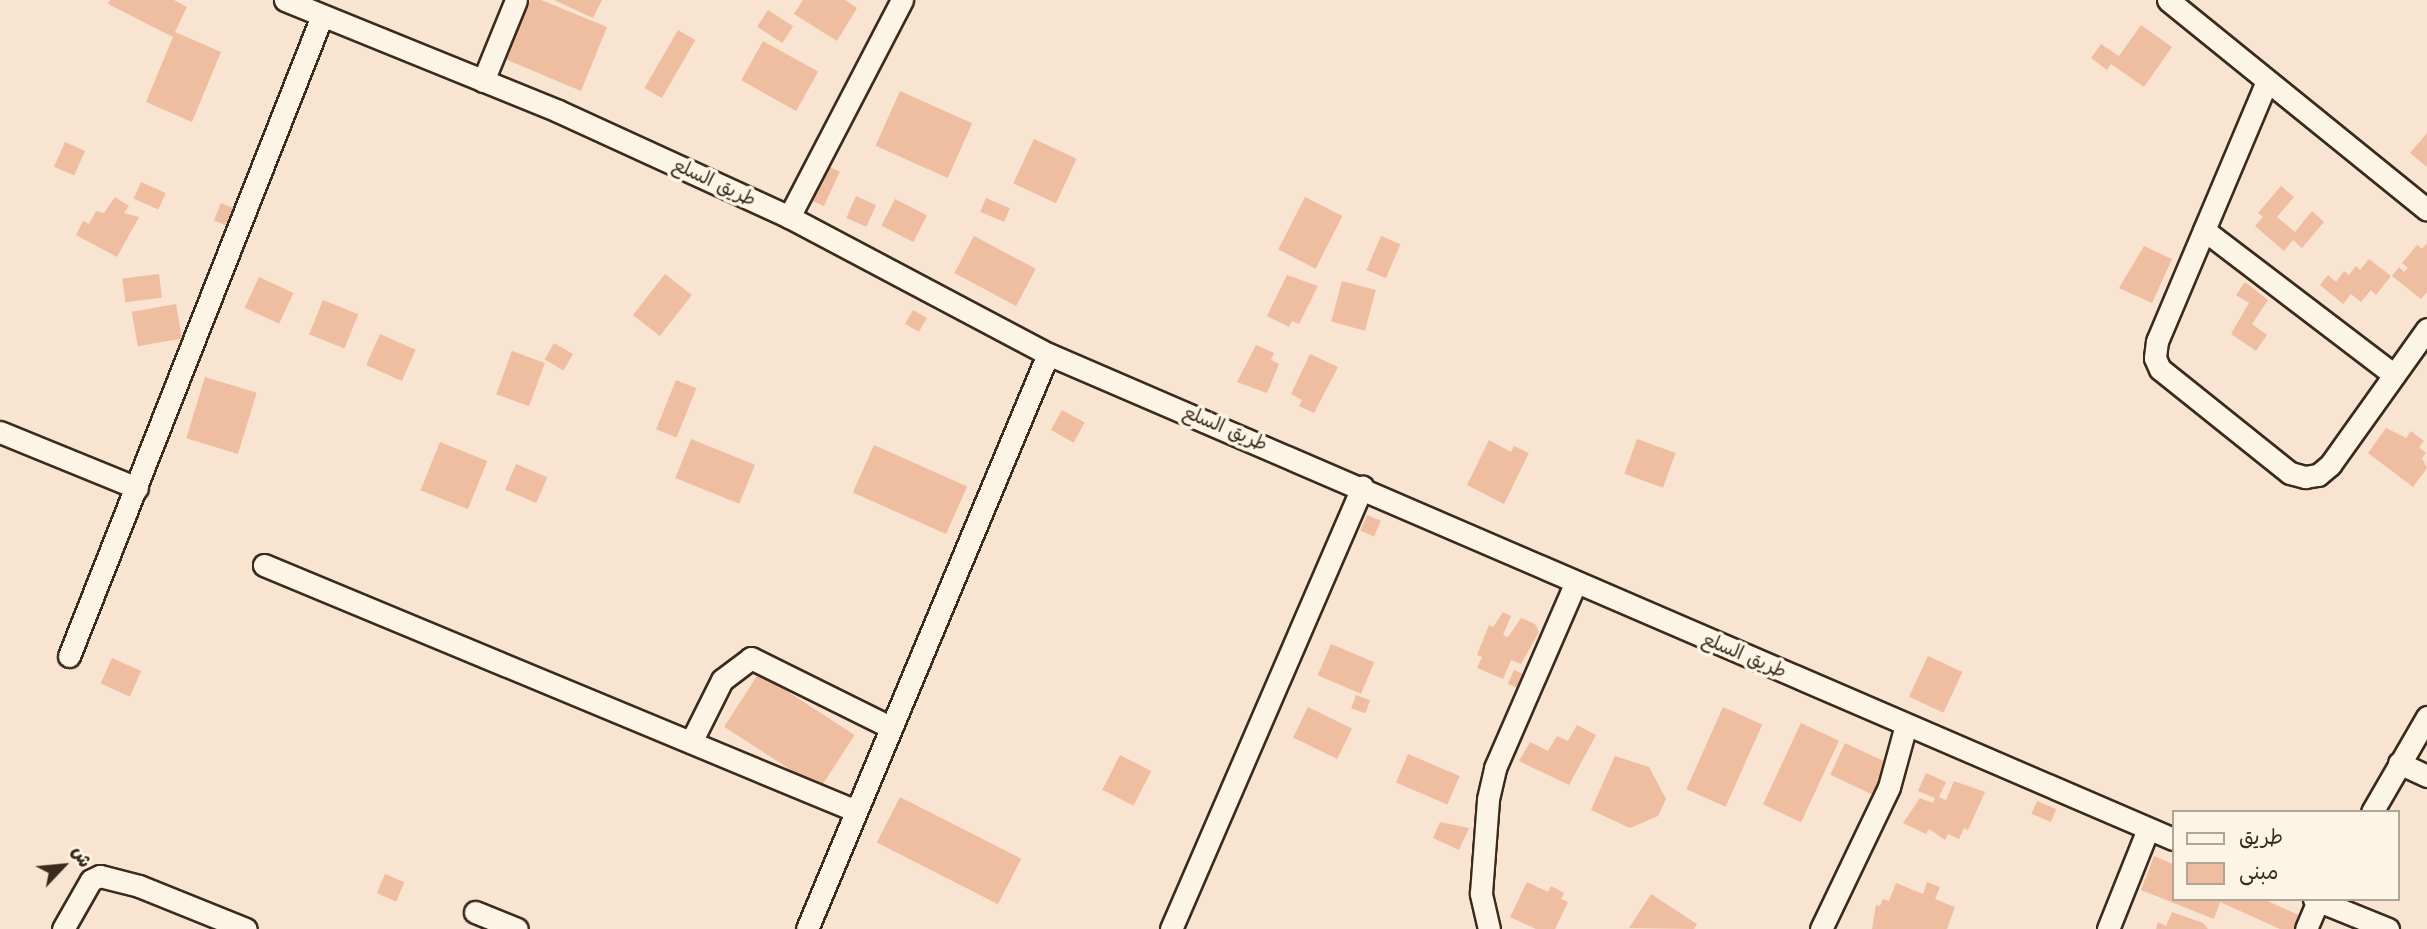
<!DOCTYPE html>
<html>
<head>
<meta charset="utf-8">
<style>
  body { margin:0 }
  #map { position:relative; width:2427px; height:929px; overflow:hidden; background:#f8e4d0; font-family:"Comic Neue","Playpen Sans Arabic",sans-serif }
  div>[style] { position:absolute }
  .building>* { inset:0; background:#efbea0; transform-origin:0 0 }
  .roads { filter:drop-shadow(2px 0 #3b2a1e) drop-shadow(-2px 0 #3b2a1e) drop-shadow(0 2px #3b2a1e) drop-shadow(0 -2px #3b2a1e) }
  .minor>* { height:21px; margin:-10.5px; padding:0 10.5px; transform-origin:10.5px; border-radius:10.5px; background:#fcf5e5 }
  span { translate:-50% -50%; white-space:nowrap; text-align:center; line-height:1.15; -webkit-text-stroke:7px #fcf5e5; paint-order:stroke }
  .street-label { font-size:19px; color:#3b2a1e }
  .legend { position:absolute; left:2172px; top:810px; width:228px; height:91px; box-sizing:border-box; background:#fcf5e5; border:2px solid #afa495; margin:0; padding:9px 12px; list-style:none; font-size:21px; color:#3b2a1e }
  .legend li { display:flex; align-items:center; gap:14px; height:35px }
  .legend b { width:35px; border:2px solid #afa495 }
  .north { position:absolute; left:28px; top:831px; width:70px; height:70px; -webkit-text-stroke:5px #fcf5e5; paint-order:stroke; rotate:64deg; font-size:19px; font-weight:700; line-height:28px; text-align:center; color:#3b2a1e }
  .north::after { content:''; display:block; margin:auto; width:24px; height:32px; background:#3b2a1e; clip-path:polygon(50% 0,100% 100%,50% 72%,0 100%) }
</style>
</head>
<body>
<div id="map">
  <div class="building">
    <div style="clip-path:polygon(110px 0,174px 0,187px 7px,175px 32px,221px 52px,192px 122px,146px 102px,173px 37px,108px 4px)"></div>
    <div style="clip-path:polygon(530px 0,541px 0,607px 27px,581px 91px,505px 59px)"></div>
    <div style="clip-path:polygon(554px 0,602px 0,593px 18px)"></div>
    <div style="clip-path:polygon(803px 0,845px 0,857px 8px,837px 41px,794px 14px)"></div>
    <div style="left:768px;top:10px;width:30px;height:20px;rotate:33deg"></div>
    <div style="clip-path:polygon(2141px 25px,2172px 47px,2144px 87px,2111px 64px,2107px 70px,2091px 58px,2101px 44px,2119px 56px)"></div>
    <div style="left:678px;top:30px;width:20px;height:67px;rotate:30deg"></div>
    <div style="left:763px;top:41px;width:63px;height:45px;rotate:29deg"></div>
    <div style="left:900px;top:91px;width:79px;height:60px;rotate:24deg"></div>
    <div style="clip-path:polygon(2427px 133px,2427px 167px,2410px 153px)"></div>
    <div style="left:1034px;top:139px;width:47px;height:49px;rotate:25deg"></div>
    <div style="left:65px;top:142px;width:22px;height:27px;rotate:24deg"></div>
    <div style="left:819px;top:162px;width:23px;height:38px;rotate:25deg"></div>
    <div style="left:141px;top:182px;width:27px;height:18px;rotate:24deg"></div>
    <div style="clip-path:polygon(2281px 186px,2294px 197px,2277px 217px,2295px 232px,2312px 211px,2324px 222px,2302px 248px,2293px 240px,2284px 251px,2255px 226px,2263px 217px,2258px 213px)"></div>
    <div style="left:856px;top:196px;width:22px;height:24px;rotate:24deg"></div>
    <div style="clip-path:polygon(115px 197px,129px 206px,124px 213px,139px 217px,117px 257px,76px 235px,83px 221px,89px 224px,96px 211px,104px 213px)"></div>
    <div style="left:1305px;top:197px;width:42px;height:59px;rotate:27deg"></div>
    <div style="left:986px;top:198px;width:26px;height:15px;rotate:23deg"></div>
    <div style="left:895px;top:199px;width:36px;height:30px;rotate:27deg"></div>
    <div style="left:221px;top:203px;width:18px;height:19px;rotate:22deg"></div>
    <div style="left:974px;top:236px;width:70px;height:42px;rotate:28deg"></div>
    <div style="left:1381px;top:236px;width:21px;height:37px;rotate:23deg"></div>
    <div style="clip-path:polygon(2427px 243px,2427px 292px,2421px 299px,2392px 276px,2399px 267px,2404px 272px,2408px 268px,2402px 263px,2417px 245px,2422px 249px)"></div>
    <div style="clip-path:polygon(2144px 246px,2172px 259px,2152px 303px,2119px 288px)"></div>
    <div style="clip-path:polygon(2369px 259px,2391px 276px,2376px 295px,2371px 290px,2361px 302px,2351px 294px,2343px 304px,2320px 285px,2328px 275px,2336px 282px,2344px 271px,2349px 275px,2356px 266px,2360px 270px)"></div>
    <div style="left:159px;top:274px;width:24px;height:37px;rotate:83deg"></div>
    <div style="left:665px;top:274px;width:34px;height:52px;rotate:38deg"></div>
    <div style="clip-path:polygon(1287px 275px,1318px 286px,1299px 324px,1292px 321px,1289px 327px,1267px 316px)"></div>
    <div style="left:259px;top:277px;width:38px;height:34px;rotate:25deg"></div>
    <div style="left:1342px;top:281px;width:35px;height:42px;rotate:15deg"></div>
    <div style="clip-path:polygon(2245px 282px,2268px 300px,2252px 324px,2267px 335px,2256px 351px,2231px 334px,2249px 303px,2236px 295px)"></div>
    <div style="left:323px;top:300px;width:38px;height:37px;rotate:22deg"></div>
    <div style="left:176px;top:304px;width:35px;height:45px;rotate:80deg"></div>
    <div style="left:913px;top:310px;width:16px;height:16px;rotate:30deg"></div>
    <div style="left:380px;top:334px;width:39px;height:34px;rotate:24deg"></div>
    <div style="left:554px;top:343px;width:22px;height:19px;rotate:30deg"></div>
    <div style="clip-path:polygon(1256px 345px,1274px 353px,1271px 360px,1279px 364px,1267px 393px,1237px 382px)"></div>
    <div style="left:512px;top:351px;width:35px;height:46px;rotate:20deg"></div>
    <div style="clip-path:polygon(1310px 354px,1338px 367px,1314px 413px,1299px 406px,1302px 400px,1291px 394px)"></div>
    <div style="left:205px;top:377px;width:54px;height:64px;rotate:17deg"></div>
    <div style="left:676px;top:380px;width:22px;height:53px;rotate:22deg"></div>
    <div style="left:1062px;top:410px;width:26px;height:23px;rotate:29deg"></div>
    <div style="clip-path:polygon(2386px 428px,2406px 438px,2411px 431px,2424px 441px,2419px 447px,2426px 453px,2422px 458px,2427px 468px,2413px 487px,2368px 453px)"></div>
    <div style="left:691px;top:439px;width:69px;height:42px;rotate:22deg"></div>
    <div style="left:1637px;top:439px;width:41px;height:37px;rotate:20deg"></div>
    <div style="clip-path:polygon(1489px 440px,1511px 452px,1514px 446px,1529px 453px,1504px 504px,1467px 485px)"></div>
    <div style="left:440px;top:442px;width:51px;height:52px;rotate:22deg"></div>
    <div style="left:874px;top:445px;width:102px;height:52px;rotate:24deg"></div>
    <div style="left:516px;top:464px;width:34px;height:28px;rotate:23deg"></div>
    <div style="left:1367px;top:515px;width:15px;height:17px;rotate:23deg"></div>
    <div style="clip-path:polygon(1503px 612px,1511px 616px,1503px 635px,1508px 637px,1521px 618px,1535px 624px,1539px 632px,1521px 664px,1511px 660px,1503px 679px,1477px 668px,1482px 657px,1477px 655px,1489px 625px,1493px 627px)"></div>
    <div style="left:1331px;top:644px;width:47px;height:34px;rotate:23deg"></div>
    <div style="left:1928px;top:656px;width:38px;height:45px;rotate:25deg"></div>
    <div style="left:112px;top:658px;width:32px;height:28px;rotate:24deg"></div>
    <div style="left:1514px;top:670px;width:17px;height:15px;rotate:24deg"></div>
    <div style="left:759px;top:673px;width:114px;height:64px;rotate:33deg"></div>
    <div style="left:1356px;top:695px;width:15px;height:14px;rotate:20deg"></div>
    <div style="left:1308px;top:707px;width:49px;height:34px;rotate:26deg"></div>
    <div style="left:1723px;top:707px;width:43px;height:90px;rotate:24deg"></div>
    <div style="left:1801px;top:723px;width:42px;height:90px;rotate:25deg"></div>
    <div style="clip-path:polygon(1577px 725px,1596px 735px,1569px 785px,1519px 761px,1530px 742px,1548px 751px,1557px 736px,1568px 741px)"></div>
    <div style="left:1845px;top:743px;width:52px;height:35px;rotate:25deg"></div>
    <div style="left:1408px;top:754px;width:56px;height:31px;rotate:23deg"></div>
    <div style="left:1120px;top:755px;width:35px;height:39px;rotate:27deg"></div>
    <div style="clip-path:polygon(1615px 756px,1649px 767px,1666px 799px,1658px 816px,1630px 828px,1591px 810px)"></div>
    <div style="clip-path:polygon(1926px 773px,1946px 782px,1939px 797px,1946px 800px,1954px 781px,1985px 792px,1968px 830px,1964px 828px,1959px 839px,1948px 834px,1945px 840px,1929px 829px,1926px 834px,1903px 823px,1920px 798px,1933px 803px,1935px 798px,1918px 791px)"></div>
    <div style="left:900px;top:797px;width:136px;height:51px;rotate:27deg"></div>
    <div style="left:2037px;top:801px;width:21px;height:14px;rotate:23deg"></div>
    <div style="clip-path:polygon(1440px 822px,1469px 828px,1459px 850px,1433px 838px)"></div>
    <div style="clip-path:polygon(2154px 856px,2173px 864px,2173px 899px,2263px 899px,2301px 916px,2295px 929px,2280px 929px,2220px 902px,2214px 919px,2141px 890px)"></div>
    <div style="left:385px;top:874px;width:21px;height:21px;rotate:23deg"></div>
    <div style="clip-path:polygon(1527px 882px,1548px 892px,1551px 886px,1564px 893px,1561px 899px,1568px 902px,1555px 929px,1536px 929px,1510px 917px)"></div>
    <div style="clip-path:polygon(1927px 882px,1940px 887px,1935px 899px,1955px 907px,1947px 929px,1872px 929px,1876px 905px,1880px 906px,1883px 899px,1889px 901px,1896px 883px,1923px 894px)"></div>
    <div style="clip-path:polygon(1651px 894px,1697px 924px,1694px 929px,1629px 928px)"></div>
    <div style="clip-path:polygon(2172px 912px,2203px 923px,2208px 929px,2156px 929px,2158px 922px,2166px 926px)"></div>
  </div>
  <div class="roads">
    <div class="minor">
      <div style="left:285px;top:0;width:295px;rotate:22.1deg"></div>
      <div style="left:558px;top:111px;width:254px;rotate:24.6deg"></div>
      <div style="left:789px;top:217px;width:293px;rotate:27.9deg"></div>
      <div style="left:1048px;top:354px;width:1225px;rotate:23.32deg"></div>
      <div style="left:2168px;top:0;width:333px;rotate:39deg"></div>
      <div style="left:483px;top:81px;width:87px;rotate:-67.8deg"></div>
      <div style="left:2267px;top:81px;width:282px;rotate:112.9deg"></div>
      <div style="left:2157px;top:341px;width:17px;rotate:97deg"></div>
      <div style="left:2155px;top:358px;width:12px;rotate:66deg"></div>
      <div style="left:2160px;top:369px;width:166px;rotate:38.7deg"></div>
      <div style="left:2290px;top:473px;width:16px;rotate:15deg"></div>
      <div style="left:2305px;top:477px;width:13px;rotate:-9deg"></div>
      <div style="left:2318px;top:475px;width:16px;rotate:-40deg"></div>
      <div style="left:2330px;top:465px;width:167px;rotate:-54.5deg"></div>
      <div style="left:789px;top:217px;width:245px;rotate:-62.5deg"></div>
      <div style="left:2204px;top:230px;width:239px;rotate:37.3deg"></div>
      <div style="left:0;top:432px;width:148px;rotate:22.2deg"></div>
      <div style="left:264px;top:565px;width:641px;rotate:22.56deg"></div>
      <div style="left:69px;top:656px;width:688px;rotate:-68.43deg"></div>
      <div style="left:691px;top:742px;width:69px;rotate:-63.4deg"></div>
      <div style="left:722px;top:680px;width:36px;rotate:-37deg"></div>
      <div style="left:751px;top:658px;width:155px;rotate:26.4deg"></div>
      <div style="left:2399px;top:763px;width:31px;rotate:25deg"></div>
      <div style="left:2372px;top:812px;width:110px;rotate:-59.9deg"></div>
      <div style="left:2314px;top:899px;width:80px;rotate:22.1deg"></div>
      <div style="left:475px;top:912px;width:45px;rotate:22deg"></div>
      <div style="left:63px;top:929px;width:56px;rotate:-60.3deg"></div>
      <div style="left:91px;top:880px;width:10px;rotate:-24deg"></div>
      <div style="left:100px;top:876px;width:40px;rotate:14.4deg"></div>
      <div style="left:139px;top:886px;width:115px;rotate:21.9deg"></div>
      <div style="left:807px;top:929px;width:623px;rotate:-67.26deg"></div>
      <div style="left:1171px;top:929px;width:482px;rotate:-66.6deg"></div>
      <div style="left:1489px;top:929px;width:37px;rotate:-103deg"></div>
      <div style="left:1481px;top:893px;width:94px;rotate:-85.7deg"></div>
      <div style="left:1488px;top:799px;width:32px;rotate:-77deg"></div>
      <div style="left:1495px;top:768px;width:201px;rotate:-66.5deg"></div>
      <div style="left:1821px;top:929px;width:157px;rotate:-64.4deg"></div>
      <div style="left:1889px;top:787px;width:64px;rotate:-74.7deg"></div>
      <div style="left:2108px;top:929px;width:108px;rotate:-68.2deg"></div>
      <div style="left:2306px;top:929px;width:33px;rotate:-67deg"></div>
    </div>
  </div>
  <div class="street-label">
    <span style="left:714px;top:183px;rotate:25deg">طريق السلع</span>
    <span style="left:1225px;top:429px;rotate:23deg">طريق السلع</span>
    <span style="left:1744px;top:656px;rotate:23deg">طريق السلع</span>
  </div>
  <ul class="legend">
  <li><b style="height:9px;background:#fcf5e5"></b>طريق</li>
  <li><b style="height:19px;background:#efbea0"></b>مبنى</li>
  </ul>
  <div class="north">ش</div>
</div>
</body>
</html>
